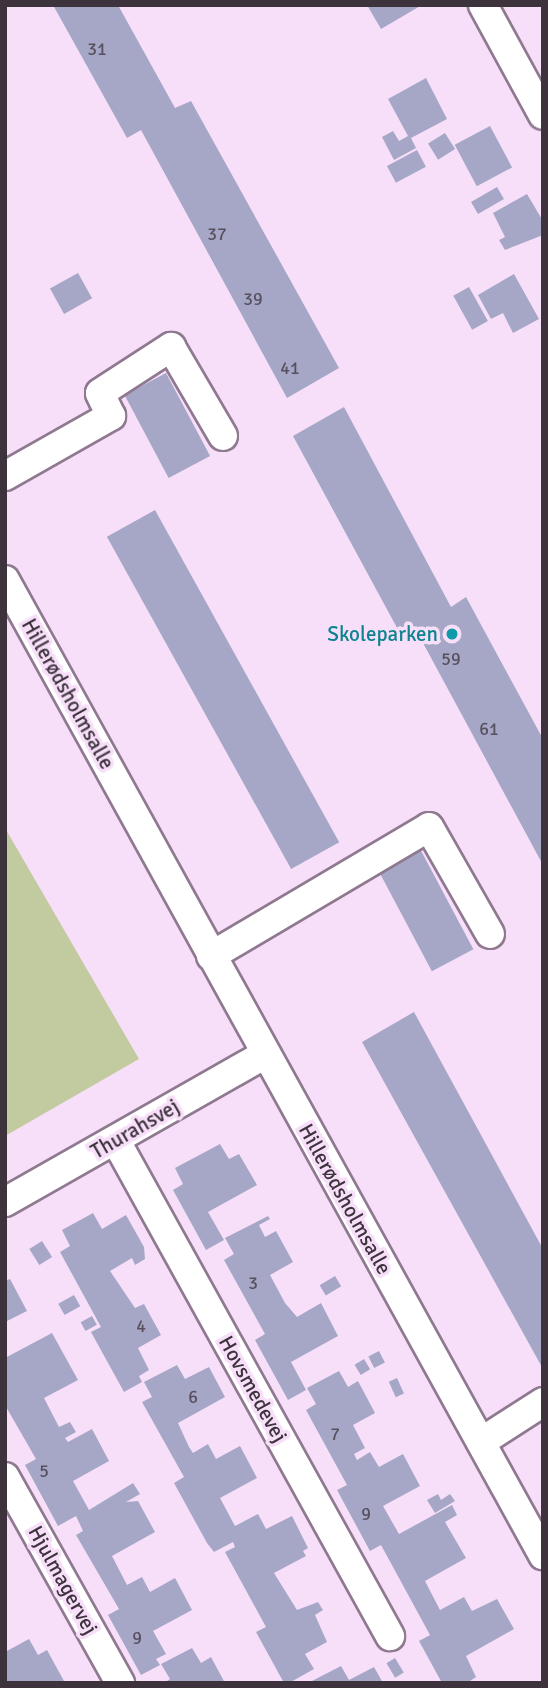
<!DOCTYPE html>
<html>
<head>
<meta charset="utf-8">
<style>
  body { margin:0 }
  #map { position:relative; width:548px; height:1688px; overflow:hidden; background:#f8dff9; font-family:Signika,sans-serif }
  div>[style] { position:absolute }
  .green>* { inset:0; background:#c2cb9f }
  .building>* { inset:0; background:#a6a7c6; transform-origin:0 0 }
  .roads { filter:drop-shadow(2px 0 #8f7990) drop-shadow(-2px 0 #8f7990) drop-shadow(0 2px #8f7990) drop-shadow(0 -2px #8f7990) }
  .minor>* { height:28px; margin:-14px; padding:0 14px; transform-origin:14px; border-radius:14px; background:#fff }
  .dots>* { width:19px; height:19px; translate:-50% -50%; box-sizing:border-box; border:4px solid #f8dff9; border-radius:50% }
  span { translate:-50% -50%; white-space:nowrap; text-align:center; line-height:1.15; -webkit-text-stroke:7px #f8dff9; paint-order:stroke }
  .number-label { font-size:18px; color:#57505f }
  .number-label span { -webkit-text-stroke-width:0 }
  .culture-label { font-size:21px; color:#0d838f }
  .right { translate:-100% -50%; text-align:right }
  .street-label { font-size:21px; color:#3d333d }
  .frame { position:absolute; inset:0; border:7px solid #3d333d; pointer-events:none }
</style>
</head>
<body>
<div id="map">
  <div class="green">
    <div style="clip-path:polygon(5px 828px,139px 1059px,5px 1136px)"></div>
  </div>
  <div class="building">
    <div style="clip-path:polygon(53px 5px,118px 5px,175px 108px,191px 101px,339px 368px,287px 398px,141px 130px,127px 138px)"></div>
    <div style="clip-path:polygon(367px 5px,422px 5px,381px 29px)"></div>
    <div style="clip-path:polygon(426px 78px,447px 119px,411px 138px,416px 148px,394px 160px,382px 137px,393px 131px,399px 141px,408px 136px,388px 99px)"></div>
    <div style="left:490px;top:126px;width:47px;height:40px;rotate:62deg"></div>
    <div style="left:445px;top:133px;width:19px;height:20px;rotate:58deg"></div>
    <div style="left:417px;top:150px;width:19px;height:34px;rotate:62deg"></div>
    <div style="left:497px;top:187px;width:14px;height:30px;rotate:60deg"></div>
    <div style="clip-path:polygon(527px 194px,543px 221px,543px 235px,505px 250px,499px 240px,505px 237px,493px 213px)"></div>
    <div style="left:78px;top:273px;width:29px;height:32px;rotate:61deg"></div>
    <div style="clip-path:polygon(514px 274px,539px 319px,513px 333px,503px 313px,491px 319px,478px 295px)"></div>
    <div style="left:469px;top:287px;width:39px;height:18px;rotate:61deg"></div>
    <div style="left:166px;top:373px;width:94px;height:47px;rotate:62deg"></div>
    <div style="clip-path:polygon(344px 407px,451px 607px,466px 597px,543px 739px,543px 865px,416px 630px,402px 637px,293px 436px)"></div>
    <div style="left:155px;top:510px;width:380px;height:55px;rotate:61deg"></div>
    <div style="left:418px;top:845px;width:118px;height:47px;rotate:62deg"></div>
    <div style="clip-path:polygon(414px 1012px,543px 1249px,543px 1369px,362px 1042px)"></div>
    <div style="clip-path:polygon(220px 1144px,229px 1159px,239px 1154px,257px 1185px,208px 1212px,224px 1240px,206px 1250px,173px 1190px,183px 1184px,175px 1168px)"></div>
    <div style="clip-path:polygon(93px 1213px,102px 1229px,126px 1215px,144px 1247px,145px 1259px,135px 1265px,132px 1258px,110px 1271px,135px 1308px,144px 1304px,161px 1335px,138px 1348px,149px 1370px,139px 1376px,142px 1382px,124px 1392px,91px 1332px,101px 1327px,60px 1252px,70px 1246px,62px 1230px)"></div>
    <div style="clip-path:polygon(268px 1216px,270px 1219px,259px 1225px,265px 1237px,276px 1231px,293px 1262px,270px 1275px,285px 1303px,297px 1317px,321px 1303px,338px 1336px,291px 1362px,306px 1390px,288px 1400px,255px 1340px,265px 1334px,224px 1260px,234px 1254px,225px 1238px)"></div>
    <div style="left:42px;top:1241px;width:19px;height:15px;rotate:58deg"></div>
    <div style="left:335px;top:1276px;width:12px;height:18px;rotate:59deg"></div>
    <div style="clip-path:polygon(10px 1279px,27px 1311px,5px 1322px,5px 1281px)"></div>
    <div style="left:74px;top:1295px;width:13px;height:18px;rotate:61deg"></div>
    <div style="left:92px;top:1316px;width:10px;height:13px;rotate:61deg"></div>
    <div style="clip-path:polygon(52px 1333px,78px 1380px,44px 1398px,59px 1427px,70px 1422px,76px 1432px,65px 1438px,68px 1442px,92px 1429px,109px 1461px,73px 1481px,89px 1510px,133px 1483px,140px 1494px,126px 1502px,138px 1501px,155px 1532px,112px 1556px,127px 1585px,142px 1577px,150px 1592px,175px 1578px,192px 1610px,153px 1631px,166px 1654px,156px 1659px,160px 1665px,141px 1675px,108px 1615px,119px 1609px,76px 1535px,83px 1531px,76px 1516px,58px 1526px,25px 1465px,36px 1459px,5px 1405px,5px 1358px)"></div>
    <div style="left:379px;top:1351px;width:13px;height:12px;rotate:63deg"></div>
    <div style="left:364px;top:1359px;width:12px;height:11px;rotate:59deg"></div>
    <div style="clip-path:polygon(177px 1365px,185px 1379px,209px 1367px,225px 1397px,178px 1423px,189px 1447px,193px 1453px,208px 1444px,216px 1459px,240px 1446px,257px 1478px,220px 1498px,235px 1526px,258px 1514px,266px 1529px,292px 1516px,308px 1548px,303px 1551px,306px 1556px,274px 1573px,297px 1610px,318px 1602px,323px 1610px,315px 1615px,327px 1642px,305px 1654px,314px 1669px,289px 1683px,284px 1683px,256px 1632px,266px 1627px,225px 1552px,235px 1547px,233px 1542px,214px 1552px,207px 1543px,174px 1483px,184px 1477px,142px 1402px,152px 1397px,144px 1382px)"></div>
    <div style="clip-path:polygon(339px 1371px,348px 1387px,358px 1381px,375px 1413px,353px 1425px,365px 1448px,354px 1454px,357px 1460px,370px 1452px,379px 1467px,403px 1454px,420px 1486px,383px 1506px,399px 1534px,452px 1505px,457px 1515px,445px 1522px,466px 1558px,425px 1581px,440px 1610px,464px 1597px,472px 1611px,497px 1599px,514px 1629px,466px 1656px,476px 1677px,467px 1683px,442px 1683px,419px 1641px,430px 1635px,381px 1545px,370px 1551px,337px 1490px,347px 1485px,306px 1410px,316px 1404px,307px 1388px)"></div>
    <div style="left:397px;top:1378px;width:17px;height:9px;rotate:66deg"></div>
    <div style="clip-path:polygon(438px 1494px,441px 1500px,450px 1494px,455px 1501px,435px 1513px,427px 1500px)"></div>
    <div style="clip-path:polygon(29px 1639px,38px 1655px,47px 1650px,64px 1681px,5px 1683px,5px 1652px)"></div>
    <div style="clip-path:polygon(192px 1648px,201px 1663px,211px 1657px,225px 1683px,164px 1683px,170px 1679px,161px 1664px)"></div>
    <div style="left:395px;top:1658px;width:17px;height:10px;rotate:59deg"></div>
    <div style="clip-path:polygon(341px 1666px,349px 1680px,374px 1667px,383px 1683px,308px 1683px)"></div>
  </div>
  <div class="roads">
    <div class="minor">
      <div style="left:483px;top:5px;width:125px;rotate:61.4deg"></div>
      <div style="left:5px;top:476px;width:122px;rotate:-29.5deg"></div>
      <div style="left:111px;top:416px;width:25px;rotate:-116deg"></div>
      <div style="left:100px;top:393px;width:85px;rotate:-32.9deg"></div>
      <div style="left:171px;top:347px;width:103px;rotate:59.7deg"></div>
      <div style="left:5px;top:580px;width:1114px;rotate:61.11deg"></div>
      <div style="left:211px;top:956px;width:253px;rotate:-30.6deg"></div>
      <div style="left:429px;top:827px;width:123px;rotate:60.3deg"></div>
      <div style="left:116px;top:1141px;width:566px;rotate:61.03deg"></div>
      <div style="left:5px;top:1202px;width:299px;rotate:-29.6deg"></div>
      <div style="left:481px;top:1442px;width:74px;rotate:-32.8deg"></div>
      <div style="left:5px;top:1477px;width:236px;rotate:60.8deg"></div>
    </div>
  </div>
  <div class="dots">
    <div style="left:452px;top:634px;background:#0f9aa8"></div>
  </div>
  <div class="number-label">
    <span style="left:97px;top:49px">31</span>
    <span style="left:217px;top:234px">37</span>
    <span style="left:253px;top:299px">39</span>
    <span style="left:290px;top:368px">41</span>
    <span style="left:451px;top:659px">59</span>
    <span style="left:489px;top:729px">61</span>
    <span style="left:253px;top:1283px">3</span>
    <span style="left:141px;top:1326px">4</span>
    <span style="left:193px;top:1397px">6</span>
    <span style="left:335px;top:1434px">7</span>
    <span style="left:44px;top:1471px">5</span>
    <span style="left:366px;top:1514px">9</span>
    <span style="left:137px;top:1638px">9</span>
  </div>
  <div class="culture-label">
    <span class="right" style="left:438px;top:634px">Skoleparken</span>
  </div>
  <div class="street-label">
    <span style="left:68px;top:694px;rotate:61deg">Hillerødsholmsalle</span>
    <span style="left:135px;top:1129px;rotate:-30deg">Thurahsvej</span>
    <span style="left:345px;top:1199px;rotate:61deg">Hillerødsholmsalle</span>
    <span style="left:253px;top:1389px;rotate:61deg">Hovsmedevej</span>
    <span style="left:63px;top:1580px;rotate:61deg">Hjulmagervej</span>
  </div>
  <div class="frame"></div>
</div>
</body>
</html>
